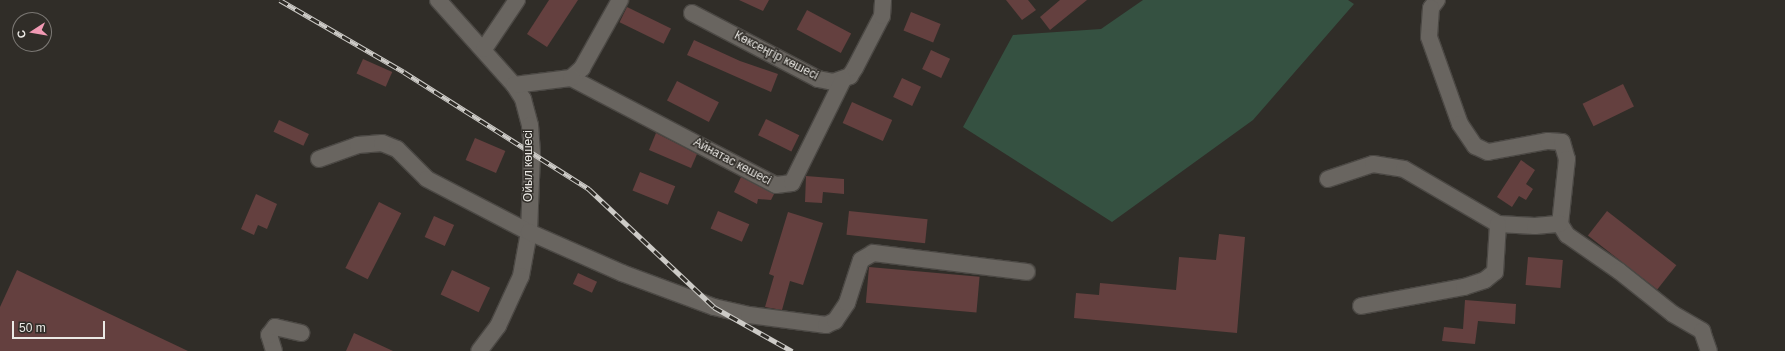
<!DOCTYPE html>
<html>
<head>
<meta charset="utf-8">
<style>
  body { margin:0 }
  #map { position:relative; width:1785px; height:351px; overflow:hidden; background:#302d28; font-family:Arial,sans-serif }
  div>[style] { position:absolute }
  .green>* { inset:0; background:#355141 }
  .building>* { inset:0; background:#64403f; transform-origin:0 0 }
  .roads { filter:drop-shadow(1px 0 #4b4844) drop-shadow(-1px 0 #4b4844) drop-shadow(0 1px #4b4844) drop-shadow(0 -1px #4b4844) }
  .minor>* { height:16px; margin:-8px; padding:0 8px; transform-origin:8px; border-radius:8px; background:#696560 }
  .rail>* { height:4.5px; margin-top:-2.25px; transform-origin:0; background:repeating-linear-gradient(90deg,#302d28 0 9px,#cdcbc7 0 18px); box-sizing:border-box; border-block:1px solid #cdcbc7 }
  span { translate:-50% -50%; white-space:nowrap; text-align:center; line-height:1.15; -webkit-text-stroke:3px #302d28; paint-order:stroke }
  .street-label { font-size:12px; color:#ebe9e5 }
  .north { position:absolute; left:12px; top:12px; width:40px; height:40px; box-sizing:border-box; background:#302d28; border:1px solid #7b7874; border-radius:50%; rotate:258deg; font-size:11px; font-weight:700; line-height:16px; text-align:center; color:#ebe9e5 }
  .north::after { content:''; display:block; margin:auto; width:14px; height:18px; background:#f19ab4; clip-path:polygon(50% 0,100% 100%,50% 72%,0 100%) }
  .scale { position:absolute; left:12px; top:321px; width:93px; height:18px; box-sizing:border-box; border:2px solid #ebe9e5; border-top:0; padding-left:5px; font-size:12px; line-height:14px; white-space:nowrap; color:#ebe9e5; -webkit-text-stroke:3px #302d28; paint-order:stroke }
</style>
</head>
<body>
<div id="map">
  <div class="green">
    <div style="clip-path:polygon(1143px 0,1348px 0,1354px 4px,1253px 120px,1112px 222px,963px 127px,1013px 35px,1101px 29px)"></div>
  </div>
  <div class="building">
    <div style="clip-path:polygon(549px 0,578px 0,547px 47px,527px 34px)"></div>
    <div style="clip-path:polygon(739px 0,769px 0,763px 11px)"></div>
    <div style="clip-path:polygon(1006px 0,1028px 0,1036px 10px,1022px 20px)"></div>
    <div style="clip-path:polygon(1060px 0,1087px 0,1050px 30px,1040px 17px)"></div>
    <div style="left:627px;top:7px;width:49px;height:17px;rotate:26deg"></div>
    <div style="left:807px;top:10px;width:50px;height:22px;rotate:28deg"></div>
    <div style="left:911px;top:12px;width:32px;height:20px;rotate:22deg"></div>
    <div style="clip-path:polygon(694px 40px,740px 61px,778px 74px,771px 92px,687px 55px)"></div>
    <div style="left:931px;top:50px;width:21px;height:21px;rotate:25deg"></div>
    <div style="left:363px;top:59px;width:32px;height:16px;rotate:24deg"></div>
    <div style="left:902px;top:78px;width:21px;height:21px;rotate:25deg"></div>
    <div style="left:677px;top:81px;width:47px;height:22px;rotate:27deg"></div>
    <div style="left:1623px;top:84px;width:25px;height:45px;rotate:64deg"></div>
    <div style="left:852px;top:102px;width:44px;height:23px;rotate:24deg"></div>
    <div style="left:766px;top:119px;width:37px;height:18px;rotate:26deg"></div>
    <div style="left:279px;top:120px;width:33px;height:13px;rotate:25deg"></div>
    <div style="clip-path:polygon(656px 133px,697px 154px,691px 168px,649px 150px)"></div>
    <div style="left:475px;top:138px;width:33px;height:24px;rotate:23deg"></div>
    <div style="clip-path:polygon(1521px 160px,1535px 170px,1526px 184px,1533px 189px,1526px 200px,1519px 196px,1512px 207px,1497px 197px)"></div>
    <div style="left:640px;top:172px;width:38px;height:20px;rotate:22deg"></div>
    <div style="clip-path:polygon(806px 176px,844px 179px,844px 194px,823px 192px,822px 203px,805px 202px)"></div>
    <div style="clip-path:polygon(741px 177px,774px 194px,771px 200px,758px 199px,757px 204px,734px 192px)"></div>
    <div style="clip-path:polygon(256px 194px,277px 204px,267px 229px,258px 225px,254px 235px,241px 229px)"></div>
    <div style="left:379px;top:202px;width:25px;height:74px;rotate:27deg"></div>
    <div style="left:718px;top:211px;width:34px;height:19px;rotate:23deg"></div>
    <div style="left:849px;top:211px;width:79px;height:24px;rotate:6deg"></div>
    <div style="left:1607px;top:211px;width:88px;height:31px;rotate:38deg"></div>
    <div style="clip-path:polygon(788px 212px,823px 223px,803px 285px,790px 281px,782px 310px,765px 307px,774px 276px,769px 274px)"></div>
    <div style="left:434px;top:216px;width:22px;height:23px;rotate:24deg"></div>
    <div style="clip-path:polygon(1219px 234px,1245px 237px,1237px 333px,1074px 318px,1076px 293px,1099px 295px,1100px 283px,1176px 290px,1179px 257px,1216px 260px)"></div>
    <div style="left:1528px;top:257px;width:35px;height:28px;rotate:5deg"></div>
    <div style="left:869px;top:267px;width:111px;height:36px;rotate:5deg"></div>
    <div style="clip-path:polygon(17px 270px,188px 351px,0 351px,0 307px)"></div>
    <div style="left:452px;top:270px;width:42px;height:27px;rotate:25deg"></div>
    <div style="left:578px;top:273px;width:21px;height:12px;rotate:25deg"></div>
    <div style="clip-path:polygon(1465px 300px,1516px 304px,1515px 324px,1478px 321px,1475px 344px,1442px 341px,1444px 327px,1463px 329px)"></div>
    <div style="clip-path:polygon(354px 333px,393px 351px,346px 351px)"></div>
  </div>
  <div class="roads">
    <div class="minor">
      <div style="left:438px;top:0;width:114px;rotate:48.2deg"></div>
      <div style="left:514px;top:85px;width:17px;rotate:57deg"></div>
      <div style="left:523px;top:99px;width:27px;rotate:75deg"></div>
      <div style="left:530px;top:125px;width:29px;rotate:86deg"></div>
      <div style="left:532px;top:154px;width:78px;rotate:92.2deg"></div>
      <div style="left:529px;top:232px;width:45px;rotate:100.3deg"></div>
      <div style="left:521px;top:276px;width:55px;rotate:114.7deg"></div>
      <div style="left:498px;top:326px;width:31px;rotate:127deg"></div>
      <div style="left:1437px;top:0;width:10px;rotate:127deg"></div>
      <div style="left:1431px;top:8px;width:29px;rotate:94deg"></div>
      <div style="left:1429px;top:37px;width:92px;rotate:70.4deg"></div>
      <div style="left:1460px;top:124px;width:27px;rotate:56deg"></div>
      <div style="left:1475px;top:146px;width:14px;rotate:25deg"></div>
      <div style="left:1488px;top:152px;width:61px;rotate:-10.4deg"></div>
      <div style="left:1548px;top:141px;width:14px;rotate:4deg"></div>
      <div style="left:1562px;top:142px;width:18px;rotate:74deg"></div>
      <div style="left:1567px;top:159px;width:65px;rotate:96.1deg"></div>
      <div style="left:1560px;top:224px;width:13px;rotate:58deg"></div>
      <div style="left:1567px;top:235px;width:63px;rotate:34.7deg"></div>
      <div style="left:1619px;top:271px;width:69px;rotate:38.5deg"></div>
      <div style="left:1673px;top:314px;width:34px;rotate:30deg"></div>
      <div style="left:1702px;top:331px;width:21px;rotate:71deg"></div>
      <div style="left:692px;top:13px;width:142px;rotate:27.6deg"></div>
      <div style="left:818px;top:79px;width:15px;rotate:11deg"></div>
      <div style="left:833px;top:82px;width:18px;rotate:-19deg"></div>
      <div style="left:850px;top:76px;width:9px;rotate:-58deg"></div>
      <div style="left:855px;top:68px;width:59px;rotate:-62.6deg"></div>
      <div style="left:882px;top:16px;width:16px;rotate:-86deg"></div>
      <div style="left:484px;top:49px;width:59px;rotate:-56deg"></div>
      <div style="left:571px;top:78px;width:231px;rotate:27.6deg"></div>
      <div style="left:776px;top:185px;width:16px;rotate:-7deg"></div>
      <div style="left:792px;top:183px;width:115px;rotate:-63.7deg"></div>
      <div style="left:514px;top:85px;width:57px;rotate:-7deg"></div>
      <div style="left:571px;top:78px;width:15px;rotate:-42deg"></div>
      <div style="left:582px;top:68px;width:78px;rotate:-60.8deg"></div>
      <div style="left:319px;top:159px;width:41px;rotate:-19.7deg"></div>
      <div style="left:358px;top:145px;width:24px;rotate:-5deg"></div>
      <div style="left:382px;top:143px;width:16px;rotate:22deg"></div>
      <div style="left:397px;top:149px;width:42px;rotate:45deg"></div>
      <div style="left:427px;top:179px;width:115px;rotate:27.5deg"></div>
      <div style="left:529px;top:232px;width:102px;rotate:23.8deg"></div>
      <div style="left:622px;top:273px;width:98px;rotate:20.3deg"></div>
      <div style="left:714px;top:307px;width:36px;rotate:13deg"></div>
      <div style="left:749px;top:315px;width:78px;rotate:7.4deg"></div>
      <div style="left:826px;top:325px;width:10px;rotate:-24deg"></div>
      <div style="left:835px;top:321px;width:22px;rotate:-56deg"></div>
      <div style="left:847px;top:303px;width:45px;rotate:-72deg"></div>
      <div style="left:861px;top:260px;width:14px;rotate:-30deg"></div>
      <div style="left:873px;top:253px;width:155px;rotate:7deg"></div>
      <div style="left:1328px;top:179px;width:47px;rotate:-18.4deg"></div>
      <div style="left:1373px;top:164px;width:31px;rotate:9deg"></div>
      <div style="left:1404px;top:169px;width:109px;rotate:30.3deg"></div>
      <div style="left:1498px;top:224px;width:37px;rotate:3deg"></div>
      <div style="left:1535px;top:226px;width:25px;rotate:-5deg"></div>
      <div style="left:1361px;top:306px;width:105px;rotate:-10.5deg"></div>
      <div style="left:1464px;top:287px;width:22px;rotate:-18deg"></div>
      <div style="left:1485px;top:280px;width:13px;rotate:-39deg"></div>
      <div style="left:1495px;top:272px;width:48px;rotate:-86.4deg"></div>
      <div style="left:274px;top:351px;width:17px;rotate:-107deg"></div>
      <div style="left:269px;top:335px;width:10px;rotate:-53deg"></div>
      <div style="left:275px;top:327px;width:27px;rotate:13deg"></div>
    </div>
  </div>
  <div class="rail">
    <div style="left:280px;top:0;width:143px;rotate:30.1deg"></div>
    <div style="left:404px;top:72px;width:219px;rotate:32.3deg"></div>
    <div style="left:589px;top:189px;width:172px;rotate:43.3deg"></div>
    <div style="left:714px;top:307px;width:90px;rotate:29.4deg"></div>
  </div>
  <div class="street-label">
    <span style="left:776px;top:56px;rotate:27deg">Көксеңгір көшесі</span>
    <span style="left:732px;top:162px;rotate:28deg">Айнатас көшесі</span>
    <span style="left:529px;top:166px;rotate:-90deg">Ойыл көшесі</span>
  </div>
  <div class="north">С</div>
  <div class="scale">50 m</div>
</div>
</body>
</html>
